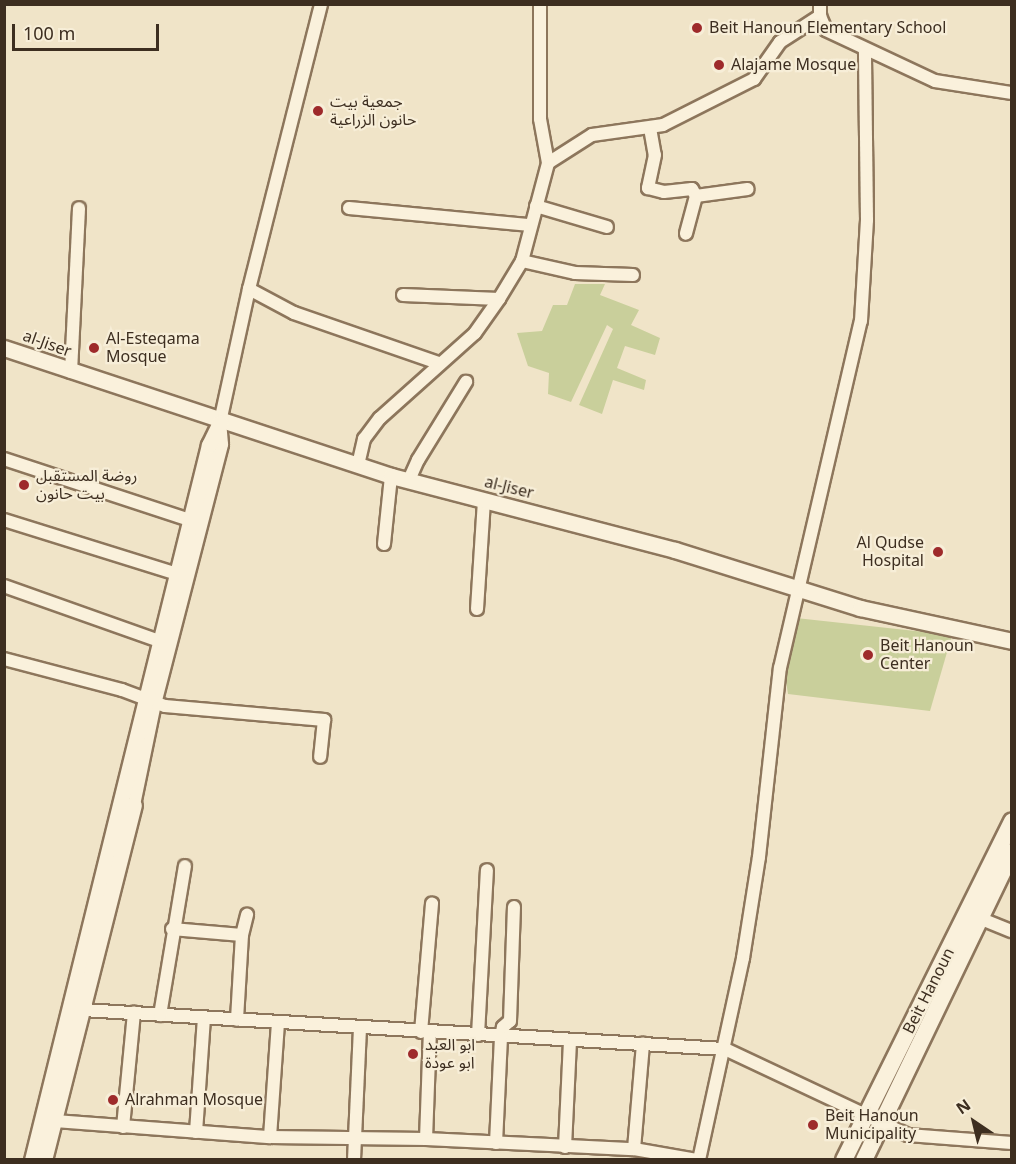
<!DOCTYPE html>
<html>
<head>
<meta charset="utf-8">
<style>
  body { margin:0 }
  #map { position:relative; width:1016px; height:1164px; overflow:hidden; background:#f0e4c8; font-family:Georgia,"Noto Sans Arabic",serif }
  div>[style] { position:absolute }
  .green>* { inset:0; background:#c9cf9b }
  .roads { filter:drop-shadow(2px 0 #8d765c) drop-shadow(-2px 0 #8d765c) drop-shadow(0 2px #8d765c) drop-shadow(0 -2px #8d765c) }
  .minor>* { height:12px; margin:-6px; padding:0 6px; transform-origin:6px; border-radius:6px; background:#faf1dc }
  .tertiary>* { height:15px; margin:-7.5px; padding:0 7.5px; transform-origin:7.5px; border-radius:7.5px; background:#faf1dc }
  .secondary>* { height:16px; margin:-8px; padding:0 8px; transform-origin:8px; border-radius:8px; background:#faf1dc }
  .dots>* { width:16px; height:16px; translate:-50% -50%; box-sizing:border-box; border:3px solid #f7eed8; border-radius:50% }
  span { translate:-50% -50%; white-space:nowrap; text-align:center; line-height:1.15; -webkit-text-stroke:4.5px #f7eed8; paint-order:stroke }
  .poi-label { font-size:16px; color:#3d2e20 }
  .left { translate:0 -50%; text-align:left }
  .right { translate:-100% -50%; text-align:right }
  .street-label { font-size:16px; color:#3d2e20 }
  .frame { position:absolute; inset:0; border:6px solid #3d2e20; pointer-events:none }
  .north { position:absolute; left:944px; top:1092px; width:60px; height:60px; -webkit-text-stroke:4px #f7eed8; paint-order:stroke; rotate:325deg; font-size:16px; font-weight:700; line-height:24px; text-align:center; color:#3d2e20 }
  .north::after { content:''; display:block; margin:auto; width:21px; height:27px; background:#3d2e20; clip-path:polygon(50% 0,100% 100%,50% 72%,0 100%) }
  .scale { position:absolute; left:12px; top:24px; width:147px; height:27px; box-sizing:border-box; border:3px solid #3d2e20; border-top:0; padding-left:8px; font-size:18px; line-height:21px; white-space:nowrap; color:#3d2e20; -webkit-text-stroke:4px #f7eed8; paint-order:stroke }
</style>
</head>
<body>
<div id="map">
  <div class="green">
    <div style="clip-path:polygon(575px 284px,605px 284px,600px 295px,639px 310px,631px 325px,660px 338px,655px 355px,625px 346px,617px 368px,646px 380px,644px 390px,613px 380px,602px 414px,579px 405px,613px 329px,607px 325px,571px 402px,548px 394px,549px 373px,528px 366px,517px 333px,542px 331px,553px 305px,567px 305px)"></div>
    <div style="clip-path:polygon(796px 618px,952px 635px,930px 711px,788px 694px,785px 675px)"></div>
  </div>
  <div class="roads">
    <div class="minor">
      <div style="left:540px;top:4px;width:115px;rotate:90deg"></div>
      <div style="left:540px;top:119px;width:45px;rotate:79.7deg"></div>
      <div style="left:820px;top:16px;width:15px;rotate:67deg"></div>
      <div style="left:826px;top:30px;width:120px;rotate:25.1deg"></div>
      <div style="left:935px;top:81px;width:78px;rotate:8.9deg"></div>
      <div style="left:650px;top:128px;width:27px;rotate:80deg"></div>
      <div style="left:655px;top:155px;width:34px;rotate:102deg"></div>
      <div style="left:648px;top:188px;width:16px;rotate:14deg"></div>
      <div style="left:664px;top:192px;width:28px;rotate:-6deg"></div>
      <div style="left:692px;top:189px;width:8px;rotate:60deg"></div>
      <div style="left:696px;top:196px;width:39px;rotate:105deg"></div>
      <div style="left:696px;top:196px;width:52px;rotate:-7.7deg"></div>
      <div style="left:536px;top:206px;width:74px;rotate:16.5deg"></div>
      <div style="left:349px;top:208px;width:182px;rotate:5.4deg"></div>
      <div style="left:522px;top:261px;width:54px;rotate:12.8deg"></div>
      <div style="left:575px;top:273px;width:58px;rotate:2deg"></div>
      <div style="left:249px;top:289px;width:51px;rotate:28.1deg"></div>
      <div style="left:294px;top:313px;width:152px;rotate:19.1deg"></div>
      <div style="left:403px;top:295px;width:96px;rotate:2.4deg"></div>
      <div style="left:499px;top:299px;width:44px;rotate:-58.8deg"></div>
      <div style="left:522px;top:261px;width:101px;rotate:-75.1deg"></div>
      <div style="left:548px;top:163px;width:52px;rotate:-32.5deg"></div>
      <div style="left:592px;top:135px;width:72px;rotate:-8deg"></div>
      <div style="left:663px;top:125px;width:102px;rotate:-26.8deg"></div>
      <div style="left:754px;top:79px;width:45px;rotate:-54.9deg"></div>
      <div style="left:780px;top:42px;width:48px;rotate:-33deg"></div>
      <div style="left:820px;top:16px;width:12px;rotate:-90deg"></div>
      <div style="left:71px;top:372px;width:164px;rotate:-87.2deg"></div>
      <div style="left:4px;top:459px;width:193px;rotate:18.2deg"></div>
      <div style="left:187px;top:519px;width:11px;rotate:41deg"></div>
      <div style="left:358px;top:465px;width:27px;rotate:-77deg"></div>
      <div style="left:364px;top:439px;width:26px;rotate:-53deg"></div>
      <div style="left:380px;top:418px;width:127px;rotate:-41.8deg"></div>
      <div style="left:475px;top:333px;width:42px;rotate:-54.8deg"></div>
      <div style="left:409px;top:480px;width:22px;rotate:-66deg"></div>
      <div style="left:418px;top:460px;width:92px;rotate:-58.4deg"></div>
      <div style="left:4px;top:520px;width:189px;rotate:17.3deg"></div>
      <div style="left:384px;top:544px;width:68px;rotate:-84.1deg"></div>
      <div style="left:4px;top:586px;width:174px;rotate:19.5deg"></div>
      <div style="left:477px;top:609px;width:109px;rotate:-86.3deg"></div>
      <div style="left:4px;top:659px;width:122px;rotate:14.7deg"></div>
      <div style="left:122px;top:690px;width:46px;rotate:20.4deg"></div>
      <div style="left:165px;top:706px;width:160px;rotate:5deg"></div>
      <div style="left:324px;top:720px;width:37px;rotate:96deg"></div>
      <div style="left:134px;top:805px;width:103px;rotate:-78.3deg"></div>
      <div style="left:155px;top:704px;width:268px;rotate:-75.5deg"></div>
      <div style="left:222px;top:444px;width:22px;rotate:-95deg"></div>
      <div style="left:220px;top:422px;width:136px;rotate:-77.7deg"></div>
      <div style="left:249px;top:289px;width:294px;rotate:-75.8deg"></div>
      <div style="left:979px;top:918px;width:35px;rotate:22deg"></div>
      <div style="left:172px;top:929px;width:70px;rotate:4.9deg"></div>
      <div style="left:242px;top:935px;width:85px;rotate:93.4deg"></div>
      <div style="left:242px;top:935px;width:21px;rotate:-76deg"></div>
      <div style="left:83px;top:1010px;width:643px;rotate:3.48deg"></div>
      <div style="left:725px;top:1049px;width:202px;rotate:25.2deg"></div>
      <div style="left:908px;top:1135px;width:104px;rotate:4.4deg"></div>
      <div style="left:160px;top:1015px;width:151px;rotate:-80.5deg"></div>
      <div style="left:421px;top:1032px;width:129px;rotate:-85.1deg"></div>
      <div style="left:478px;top:1035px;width:165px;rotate:-86.9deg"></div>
      <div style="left:55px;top:1121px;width:216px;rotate:4.3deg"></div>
      <div style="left:270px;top:1137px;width:156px;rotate:0.7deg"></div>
      <div style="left:426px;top:1139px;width:208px;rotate:2.8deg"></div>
      <div style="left:634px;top:1149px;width:65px;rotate:9.8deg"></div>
      <div style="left:123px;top:1127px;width:115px;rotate:-84.5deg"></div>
      <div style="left:196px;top:1132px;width:114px;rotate:-86deg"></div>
      <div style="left:270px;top:1137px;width:113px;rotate:-86deg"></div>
      <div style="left:426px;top:1139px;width:107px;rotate:-87.9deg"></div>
      <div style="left:496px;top:1143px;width:106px;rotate:-87.3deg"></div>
      <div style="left:501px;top:1037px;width:10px;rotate:-79deg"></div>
      <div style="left:503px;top:1027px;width:9px;rotate:-41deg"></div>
      <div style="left:510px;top:1021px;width:114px;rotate:-88deg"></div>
      <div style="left:565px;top:1147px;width:107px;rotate:-87.3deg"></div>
      <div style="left:634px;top:1149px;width:106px;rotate:-85.1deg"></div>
      <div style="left:354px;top:1160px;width:132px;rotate:-87.4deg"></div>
      <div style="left:699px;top:1160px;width:207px;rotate:-77.7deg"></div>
      <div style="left:743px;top:958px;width:102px;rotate:-81deg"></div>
      <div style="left:759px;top:857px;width:190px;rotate:-83.7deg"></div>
      <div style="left:780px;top:668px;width:356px;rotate:-76.9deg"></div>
      <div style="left:861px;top:321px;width:101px;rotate:-86.6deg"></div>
      <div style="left:867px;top:220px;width:171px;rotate:-90.7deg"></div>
    </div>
    <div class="tertiary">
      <div style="left:4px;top:348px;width:408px;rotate:18.3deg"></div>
      <div style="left:391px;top:476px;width:293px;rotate:14.6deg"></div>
      <div style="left:675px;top:550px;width:194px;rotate:17.4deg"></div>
      <div style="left:860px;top:608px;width:156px;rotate:12.2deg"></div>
      <div style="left:32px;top:1160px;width:737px;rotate:-76.1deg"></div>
      <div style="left:209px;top:445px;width:25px;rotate:-64deg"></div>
      <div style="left:44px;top:1160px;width:366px;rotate:-75.8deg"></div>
    </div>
    <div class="secondary">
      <div style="left:844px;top:1160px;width:378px;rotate:-63.6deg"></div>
      <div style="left:864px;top:1160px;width:342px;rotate:-64.3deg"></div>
    </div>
  </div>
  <div class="dots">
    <div style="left:697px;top:28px;background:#9e2a2b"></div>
    <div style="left:719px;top:65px;background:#9e2a2b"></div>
    <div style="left:318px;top:111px;background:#9e2a2b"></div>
    <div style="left:94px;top:348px;background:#9e2a2b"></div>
    <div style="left:24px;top:485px;background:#9e2a2b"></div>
    <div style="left:938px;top:552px;background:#9e2a2b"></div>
    <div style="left:868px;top:655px;background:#9e2a2b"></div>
    <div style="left:413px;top:1054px;background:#9e2a2b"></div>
    <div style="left:113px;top:1100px;background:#9e2a2b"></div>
    <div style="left:813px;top:1125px;background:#9e2a2b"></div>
  </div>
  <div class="poi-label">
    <span class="left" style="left:709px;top:28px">Beit Hanoun Elementary School</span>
    <span class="left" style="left:731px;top:65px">Alajame Mosque</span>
    <span class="left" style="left:330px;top:111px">جمعية بيت<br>حانون الزراعية</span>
    <span class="left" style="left:106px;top:348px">Al-Esteqama<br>Mosque</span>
    <span class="left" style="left:36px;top:485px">روضة المستقبل<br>بيت حانون</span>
    <span class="right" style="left:924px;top:552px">Al Qudse<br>Hospital</span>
    <span class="left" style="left:880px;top:655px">Beit Hanoun<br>Center</span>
    <span class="left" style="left:425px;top:1054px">ابو العبد<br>ابو عودة</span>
    <span class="left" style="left:125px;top:1100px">Alrahman Mosque</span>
    <span class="left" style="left:825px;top:1125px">Beit Hanoun<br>Municipality</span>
  </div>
  <div class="street-label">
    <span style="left:47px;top:344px;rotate:20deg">al-Jiser</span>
    <span style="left:509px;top:488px;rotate:14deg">al-Jiser</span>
    <span style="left:929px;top:991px;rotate:-63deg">Beit Hanoun</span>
  </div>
  <div class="frame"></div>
  <div class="north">N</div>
  <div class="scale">100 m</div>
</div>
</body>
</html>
